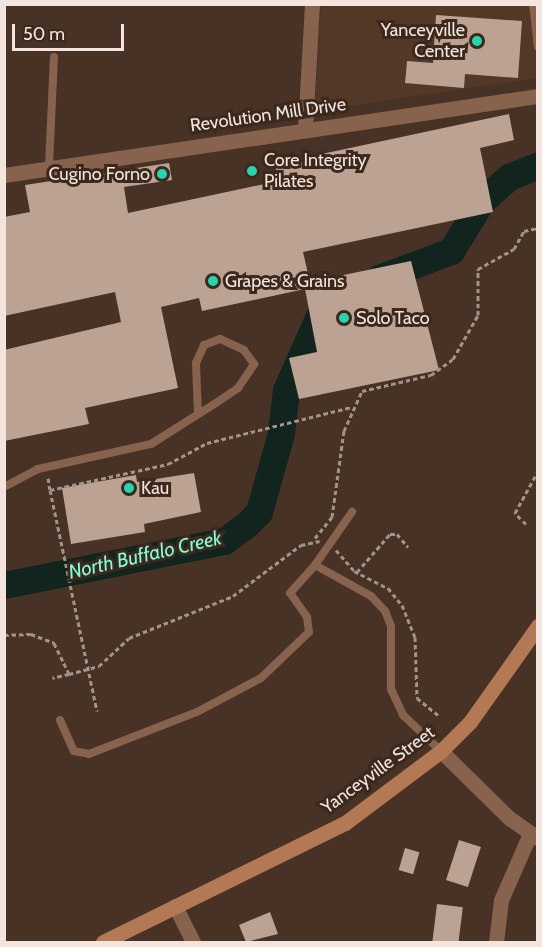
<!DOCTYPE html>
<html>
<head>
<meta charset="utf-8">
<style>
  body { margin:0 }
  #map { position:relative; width:542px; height:947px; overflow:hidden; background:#473225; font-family:Cabin,sans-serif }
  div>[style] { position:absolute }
  .built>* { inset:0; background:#533827 }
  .river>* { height:27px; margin:-13.5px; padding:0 13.5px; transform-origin:13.5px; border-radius:13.5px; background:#12241e }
  .building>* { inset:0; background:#bca293; transform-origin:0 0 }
  .path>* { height:3px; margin-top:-1.5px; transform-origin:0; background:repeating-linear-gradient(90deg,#a49388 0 4.5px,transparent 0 7.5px) }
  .service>* { height:8px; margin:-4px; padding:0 4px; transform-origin:4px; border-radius:4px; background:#87624c }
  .minor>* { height:15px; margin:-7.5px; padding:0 7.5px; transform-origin:7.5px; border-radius:7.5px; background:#87624c }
  .tertiary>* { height:15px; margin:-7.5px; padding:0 7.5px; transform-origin:7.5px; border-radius:7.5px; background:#87624c }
  .secondary>* { height:15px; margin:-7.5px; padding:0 7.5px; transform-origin:7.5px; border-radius:7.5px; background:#b37955 }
  .dots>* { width:16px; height:16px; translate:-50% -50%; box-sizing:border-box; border:3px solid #3c281c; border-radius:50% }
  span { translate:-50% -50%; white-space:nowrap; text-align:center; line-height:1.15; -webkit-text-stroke:6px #3c281c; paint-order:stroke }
  .poi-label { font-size:18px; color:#f3e5dd }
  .right { translate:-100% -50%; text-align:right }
  .left { translate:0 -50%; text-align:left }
  .street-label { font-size:18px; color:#f3e5dd }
  .water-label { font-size:20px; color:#7dffda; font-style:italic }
  .frame { position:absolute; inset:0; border:6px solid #f3e5dd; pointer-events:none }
  .scale { position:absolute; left:12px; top:24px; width:112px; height:27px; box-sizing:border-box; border:3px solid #f3e5dd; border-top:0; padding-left:8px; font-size:18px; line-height:21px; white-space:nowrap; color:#f3e5dd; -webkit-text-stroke:4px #3c281c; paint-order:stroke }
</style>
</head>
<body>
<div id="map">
  <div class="built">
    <div style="clip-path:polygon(321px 5px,537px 5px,537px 78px,322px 110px,315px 102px)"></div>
  </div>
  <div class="river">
    <div style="left:379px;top:278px;width:77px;rotate:-20.6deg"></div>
    <div style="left:451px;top:251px;width:57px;rotate:-58.5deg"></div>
    <div style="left:481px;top:202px;width:38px;rotate:-42deg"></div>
    <div style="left:509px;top:177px;width:31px;rotate:-22deg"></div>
    <div style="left:4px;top:585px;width:224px;rotate:-11.3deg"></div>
    <div style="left:224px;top:541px;width:27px;rotate:-36deg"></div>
    <div style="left:246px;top:525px;width:18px;rotate:-45deg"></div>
    <div style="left:259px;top:512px;width:82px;rotate:-74.4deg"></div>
    <div style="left:281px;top:433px;width:43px;rotate:-83.4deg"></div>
    <div style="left:286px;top:390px;width:98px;rotate:-66deg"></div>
  </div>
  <div class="building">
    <div style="clip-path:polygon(436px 15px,522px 21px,518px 78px,465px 74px,464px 88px,405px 83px,407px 61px,433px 63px)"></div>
    <div style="clip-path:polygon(509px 114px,514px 140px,480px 148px,493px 212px,303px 252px,310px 282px,411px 261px,439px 370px,299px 399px,289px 358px,317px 352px,305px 289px,202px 311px,199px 298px,161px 307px,178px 388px,85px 408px,89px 424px,4px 441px,4px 350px,121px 322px,115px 292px,4px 316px,4px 217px,30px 212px,25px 185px,169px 163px,172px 180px,124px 187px,128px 213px,279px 181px,275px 164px)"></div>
    <div style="clip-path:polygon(194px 473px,201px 512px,144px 524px,145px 532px,71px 544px,62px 488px,136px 475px,137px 482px)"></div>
    <div style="left:459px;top:840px;width:23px;height:42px;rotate:18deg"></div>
    <div style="left:405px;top:848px;width:15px;height:23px;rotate:16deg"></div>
    <div style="left:437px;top:904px;width:26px;height:38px;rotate:7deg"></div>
    <div style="clip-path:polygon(270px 912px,278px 934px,246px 942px,239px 925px)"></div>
  </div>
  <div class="path">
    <div style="left:48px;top:478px;width:12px;rotate:81deg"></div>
    <div style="left:50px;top:490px;width:121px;rotate:-12.4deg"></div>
    <div style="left:168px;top:464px;width:44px;rotate:-28.3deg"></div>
    <div style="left:207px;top:443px;width:148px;rotate:-14deg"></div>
    <div style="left:50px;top:490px;width:226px;rotate:78deg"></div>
    <div style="left:526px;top:524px;width:16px;rotate:-135deg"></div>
    <div style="left:515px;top:513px;width:48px;rotate:-61.3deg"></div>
    <div style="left:315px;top:538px;width:27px;rotate:-51deg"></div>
    <div style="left:332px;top:517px;width:87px;rotate:-82.1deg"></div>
    <div style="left:344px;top:431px;width:44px;rotate:-65.8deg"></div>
    <div style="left:362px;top:391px;width:71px;rotate:-13.1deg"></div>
    <div style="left:431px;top:375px;width:27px;rotate:-36deg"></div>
    <div style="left:453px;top:359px;width:51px;rotate:-60.4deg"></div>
    <div style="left:478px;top:315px;width:46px;rotate:-90deg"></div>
    <div style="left:478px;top:269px;width:41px;rotate:-29.1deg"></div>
    <div style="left:514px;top:249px;width:21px;rotate:-61deg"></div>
    <div style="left:524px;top:231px;width:14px;rotate:-12deg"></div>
    <div style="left:336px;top:550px;width:28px;rotate:49deg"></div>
    <div style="left:354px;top:571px;width:38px;rotate:27deg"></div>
    <div style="left:388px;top:588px;width:22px;rotate:51deg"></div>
    <div style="left:402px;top:605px;width:35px;rotate:68deg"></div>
    <div style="left:415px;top:637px;width:61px;rotate:88.1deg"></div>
    <div style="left:417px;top:698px;width:28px;rotate:39deg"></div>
    <div style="left:357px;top:572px;width:50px;rotate:-49deg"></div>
    <div style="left:390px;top:534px;width:7px"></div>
    <div style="left:397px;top:534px;width:17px;rotate:50deg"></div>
    <div style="left:4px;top:635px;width:27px;rotate:-2deg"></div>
    <div style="left:31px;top:634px;width:25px;rotate:21deg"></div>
    <div style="left:54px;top:643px;width:34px;rotate:64deg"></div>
    <div style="left:69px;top:674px;width:17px;rotate:167deg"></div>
    <div style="left:69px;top:674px;width:31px;rotate:-15deg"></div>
    <div style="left:99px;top:666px;width:41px;rotate:-43deg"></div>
    <div style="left:129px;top:638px;width:112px;rotate:-22deg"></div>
    <div style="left:233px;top:596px;width:85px;rotate:-36.9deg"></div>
    <div style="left:301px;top:545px;width:19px;rotate:-12deg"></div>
  </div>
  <div class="service">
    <div style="left:533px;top:4px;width:43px;rotate:83.4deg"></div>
    <div style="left:49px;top:166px;width:109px;rotate:-87.4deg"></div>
    <div style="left:4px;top:487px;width:38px;rotate:-28deg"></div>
    <div style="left:38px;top:469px;width:116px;rotate:-12.5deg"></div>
    <div style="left:151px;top:444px;width:77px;rotate:-32.2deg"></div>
    <div style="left:216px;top:403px;width:27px;rotate:-34deg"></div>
    <div style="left:238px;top:388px;width:29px;rotate:-56deg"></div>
    <div style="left:254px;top:364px;width:17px;rotate:-126deg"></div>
    <div style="left:244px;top:350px;width:26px;rotate:-155deg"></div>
    <div style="left:220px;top:339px;width:17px;rotate:159deg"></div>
    <div style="left:204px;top:345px;width:20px;rotate:114deg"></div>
    <div style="left:196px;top:363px;width:51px;rotate:87.8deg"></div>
    <div style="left:315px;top:565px;width:65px;rotate:-55.1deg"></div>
    <div style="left:60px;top:720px;width:34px;rotate:66deg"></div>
    <div style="left:74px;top:751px;width:15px;rotate:11deg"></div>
    <div style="left:89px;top:754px;width:116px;rotate:-21.3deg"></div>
    <div style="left:197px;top:712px;width:72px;rotate:-28deg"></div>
    <div style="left:261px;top:678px;width:66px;rotate:-43.8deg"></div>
    <div style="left:309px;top:632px;width:15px;rotate:-98deg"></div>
    <div style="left:307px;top:617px;width:29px;rotate:-125deg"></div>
    <div style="left:290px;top:593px;width:38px;rotate:-48deg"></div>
    <div style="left:315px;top:565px;width:64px;rotate:29deg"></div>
    <div style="left:371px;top:596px;width:21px;rotate:47deg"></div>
    <div style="left:385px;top:611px;width:16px;rotate:68deg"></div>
    <div style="left:391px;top:626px;width:63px;rotate:90deg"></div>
    <div style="left:391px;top:689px;width:29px;rotate:65deg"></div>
    <div style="left:403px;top:715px;width:52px;rotate:43.5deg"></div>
  </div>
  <div class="minor">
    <div style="left:305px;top:129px;width:125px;rotate:-86.8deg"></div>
    <div style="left:4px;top:175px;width:540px;rotate:-8.42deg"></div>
    <div style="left:496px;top:942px;width:42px;rotate:-83.2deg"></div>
    <div style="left:501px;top:900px;width:72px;rotate:-66.3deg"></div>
  </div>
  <div class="tertiary">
    <div style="left:441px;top:751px;width:95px;rotate:44.6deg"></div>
    <div style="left:509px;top:818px;width:35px;rotate:35deg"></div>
    <div style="left:175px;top:906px;width:40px;rotate:63.4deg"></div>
  </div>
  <div class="secondary">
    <div style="left:103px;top:942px;width:270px;rotate:-26.2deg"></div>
    <div style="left:345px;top:823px;width:120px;rotate:-36.9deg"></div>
    <div style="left:441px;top:751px;width:41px;rotate:-45deg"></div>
    <div style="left:470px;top:722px;width:118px;rotate:-54.7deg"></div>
  </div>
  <div class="dots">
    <div style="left:477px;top:41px;background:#26d5ae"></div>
    <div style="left:252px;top:171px;background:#26d5ae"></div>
    <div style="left:162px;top:174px;background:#26d5ae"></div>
    <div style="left:213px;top:281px;background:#26d5ae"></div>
    <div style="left:344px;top:318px;background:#26d5ae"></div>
    <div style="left:129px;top:488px;background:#26d5ae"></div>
  </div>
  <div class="poi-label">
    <span class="right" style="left:465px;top:41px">Yanceyville<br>Center</span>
    <span class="left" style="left:264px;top:171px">Core Integrity<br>Pilates</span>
    <span class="right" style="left:150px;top:174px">Cugino Forno</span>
    <span class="left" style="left:225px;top:281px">Grapes &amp; Grains</span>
    <span class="left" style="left:356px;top:318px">Solo Taco</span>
    <span class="left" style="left:141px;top:488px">Kau</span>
  </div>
  <div class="street-label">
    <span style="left:268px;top:115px;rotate:-8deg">Revolution Mill Drive</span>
    <span style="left:378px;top:770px;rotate:-36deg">Yanceyville Street</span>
  </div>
  <div class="water-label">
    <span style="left:145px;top:555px;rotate:-13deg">North Buffalo Creek</span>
  </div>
  <div class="frame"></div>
  <div class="scale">50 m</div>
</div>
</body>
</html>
